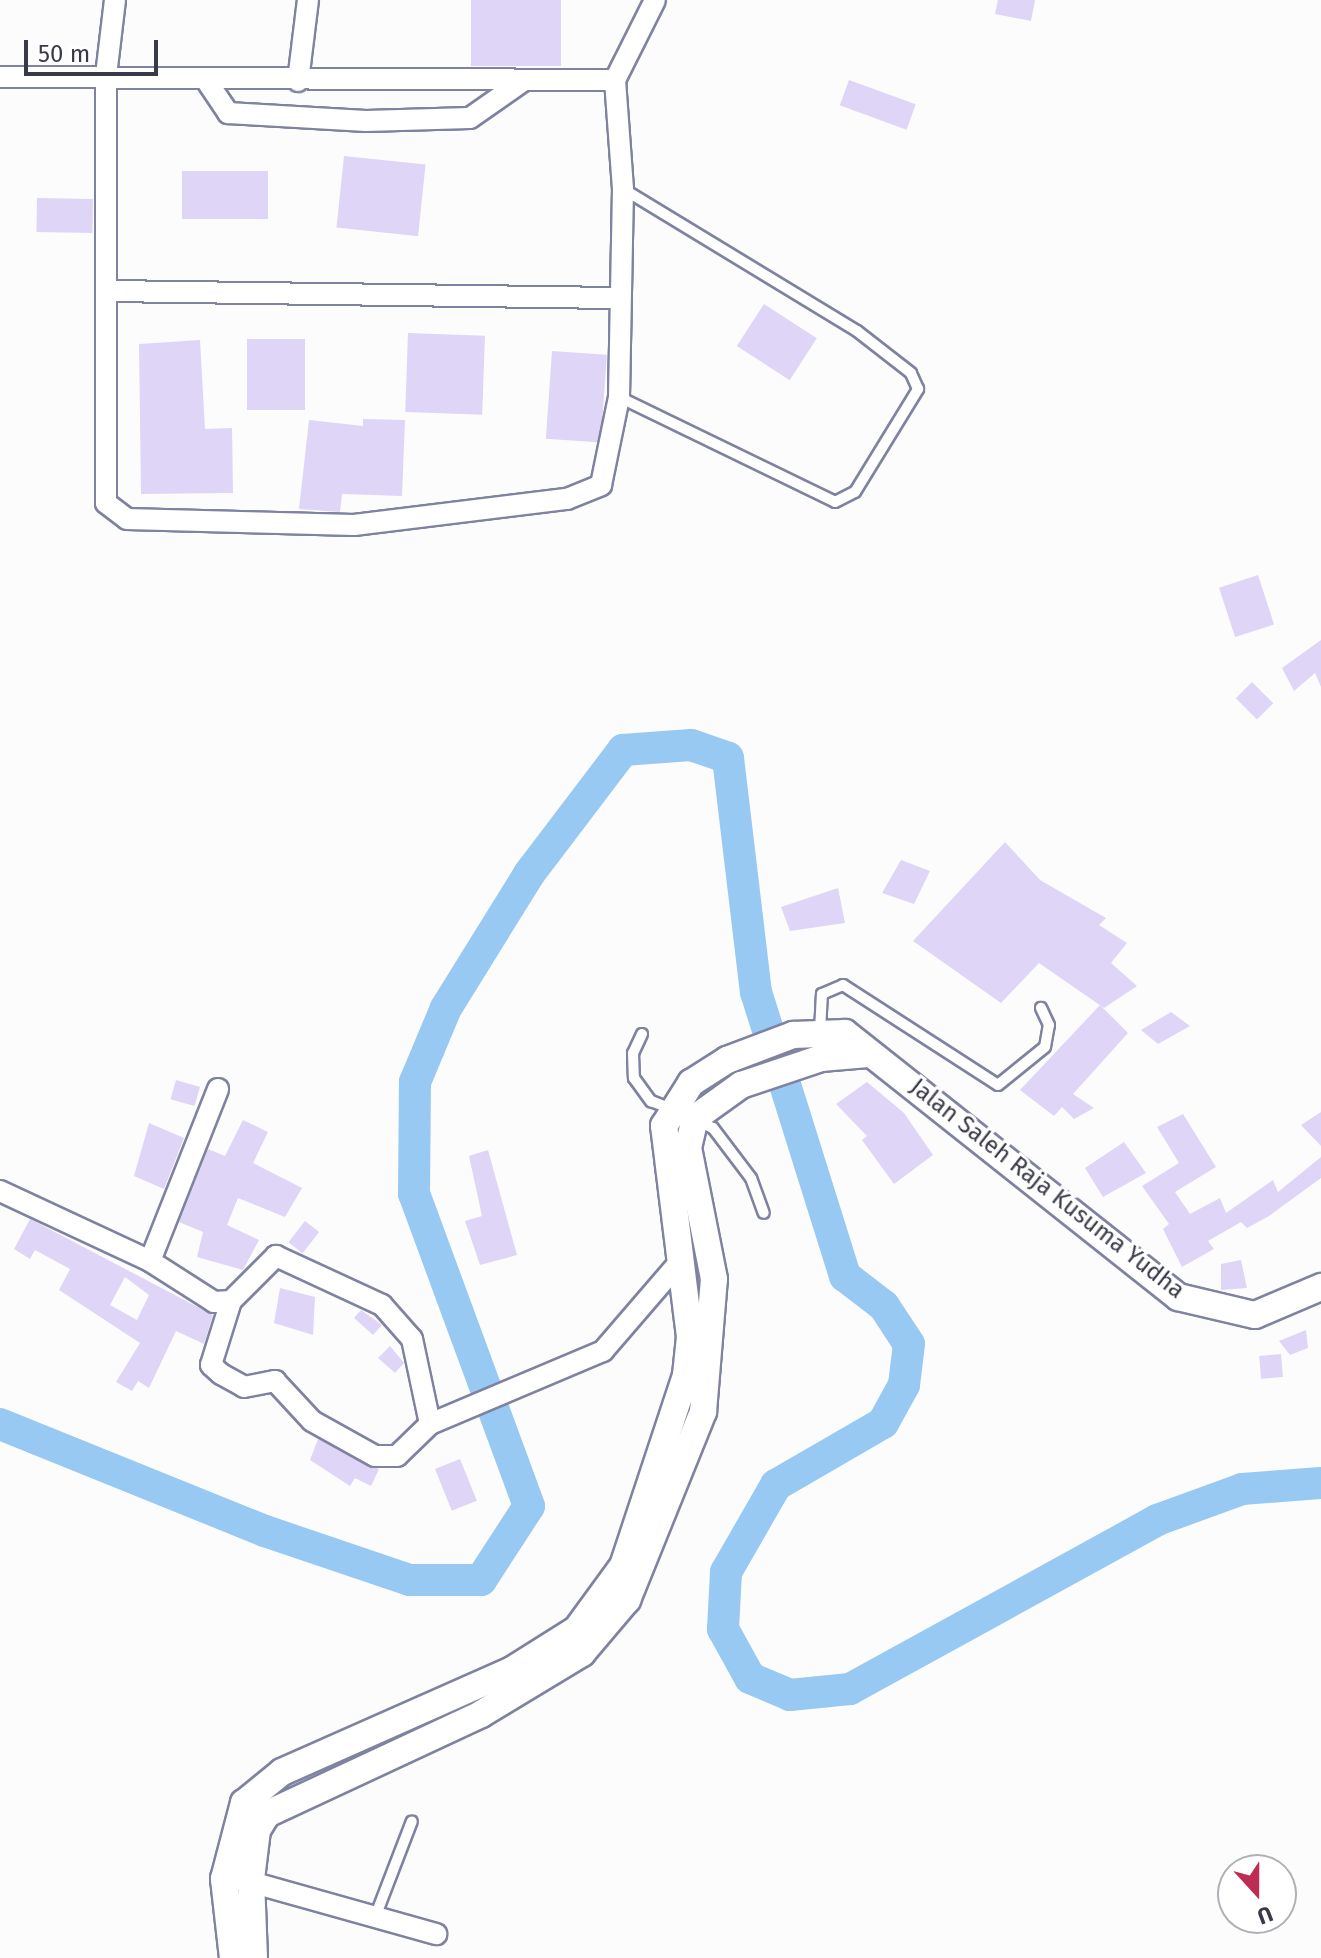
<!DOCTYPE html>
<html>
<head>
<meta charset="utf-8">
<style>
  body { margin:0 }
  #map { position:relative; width:1321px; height:1958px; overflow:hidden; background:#fcfcfc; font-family:"Fira Sans",sans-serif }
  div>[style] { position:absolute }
  .river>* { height:32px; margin:-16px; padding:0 16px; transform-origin:16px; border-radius:16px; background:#97c9f3 }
  .building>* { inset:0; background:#dfd5f7; transform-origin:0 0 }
  .roads { filter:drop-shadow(2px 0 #7f82a1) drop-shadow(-2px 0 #7f82a1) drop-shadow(0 2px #7f82a1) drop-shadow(0 -2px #7f82a1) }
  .service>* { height:10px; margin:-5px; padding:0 5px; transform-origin:5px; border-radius:5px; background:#fff }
  .minor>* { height:20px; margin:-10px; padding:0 10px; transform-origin:10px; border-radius:10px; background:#fff }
  .tertiary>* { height:26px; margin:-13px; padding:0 13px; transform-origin:13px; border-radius:13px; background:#fff }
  span { translate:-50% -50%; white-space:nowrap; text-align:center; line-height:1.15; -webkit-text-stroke:6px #fff; paint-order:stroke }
  .street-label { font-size:24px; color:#393a48 }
  .north { position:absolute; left:1217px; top:1854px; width:80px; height:80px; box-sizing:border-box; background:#fff; border:2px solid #b0b0b6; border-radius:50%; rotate:159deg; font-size:22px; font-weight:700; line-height:32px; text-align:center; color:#393a48 }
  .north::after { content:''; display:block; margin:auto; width:28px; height:36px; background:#bd2d52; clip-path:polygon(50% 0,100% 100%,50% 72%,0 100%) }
  .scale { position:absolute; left:24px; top:40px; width:134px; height:36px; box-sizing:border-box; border:4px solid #393a48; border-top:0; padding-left:10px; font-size:24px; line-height:28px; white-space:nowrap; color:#393a48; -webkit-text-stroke:6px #fff; paint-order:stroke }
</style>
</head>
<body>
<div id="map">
  <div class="river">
    <div style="left:0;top:1424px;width:286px;rotate:22deg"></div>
    <div style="left:265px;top:1531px;width:153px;rotate:18.7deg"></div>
    <div style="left:410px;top:1580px;width:71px"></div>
    <div style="left:481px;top:1580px;width:88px;rotate:-57deg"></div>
    <div style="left:529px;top:1506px;width:333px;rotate:-110.2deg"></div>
    <div style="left:414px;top:1194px;width:112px;rotate:-89.5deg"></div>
    <div style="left:415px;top:1082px;width:80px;rotate:-67.3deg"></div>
    <div style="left:446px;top:1008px;width:158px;rotate:-58.2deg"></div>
    <div style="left:529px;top:874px;width:156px;rotate:-52.8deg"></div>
    <div style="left:623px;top:750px;width:68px;rotate:-4.2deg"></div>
    <div style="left:691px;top:745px;width:39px;rotate:19deg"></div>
    <div style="left:728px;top:758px;width:236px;rotate:83.2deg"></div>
    <div style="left:756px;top:992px;width:298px;rotate:72.6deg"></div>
    <div style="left:845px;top:1276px;width:49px;rotate:37.6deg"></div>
    <div style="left:884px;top:1306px;width:45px;rotate:56.7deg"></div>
    <div style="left:909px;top:1344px;width:41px;rotate:97deg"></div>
    <div style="left:904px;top:1385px;width:43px;rotate:118.9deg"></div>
    <div style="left:883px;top:1423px;width:124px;rotate:149.9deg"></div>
    <div style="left:776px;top:1485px;width:100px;rotate:119.9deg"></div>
    <div style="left:726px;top:1572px;width:57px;rotate:93deg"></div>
    <div style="left:723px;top:1629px;width:56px;rotate:61.1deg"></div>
    <div style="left:750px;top:1678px;width:43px;rotate:23deg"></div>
    <div style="left:790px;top:1695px;width:60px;rotate:-5.7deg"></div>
    <div style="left:850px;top:1689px;width:350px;rotate:-28.8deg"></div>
    <div style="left:1157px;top:1520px;width:90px;rotate:-20deg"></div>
    <div style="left:1242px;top:1489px;width:79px;rotate:-4.3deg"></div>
  </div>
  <div class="building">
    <div style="left:471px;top:0;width:90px;height:66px"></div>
    <div style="clip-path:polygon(998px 0,1035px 0,1031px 21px,995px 14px)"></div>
    <div style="left:849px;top:80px;width:71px;height:27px;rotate:20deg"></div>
    <div style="left:344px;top:156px;width:82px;height:72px;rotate:6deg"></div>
    <div style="left:182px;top:171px;width:86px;height:48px"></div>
    <div style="left:37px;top:198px;width:56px;height:34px;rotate:1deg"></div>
    <div style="left:764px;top:304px;width:63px;height:50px;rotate:33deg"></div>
    <div style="left:408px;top:333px;width:77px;height:79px;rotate:2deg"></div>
    <div style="left:247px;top:339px;width:58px;height:71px"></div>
    <div style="clip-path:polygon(200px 340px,205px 429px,232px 428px,233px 493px,141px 494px,139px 344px)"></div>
    <div style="left:552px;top:351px;width:55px;height:88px;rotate:4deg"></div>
    <div style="clip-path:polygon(363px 419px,405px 420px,402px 496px,342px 494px,340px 512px,299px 509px,309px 420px,363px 426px)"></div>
    <div style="left:1258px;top:575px;width:52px;height:41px;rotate:72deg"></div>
    <div style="clip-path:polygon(1321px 640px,1321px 687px,1315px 673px,1294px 691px,1282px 668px)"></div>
    <div style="left:1252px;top:682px;width:30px;height:23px;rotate:45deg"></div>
    <div style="clip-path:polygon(1005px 842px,1040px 880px,1106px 918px,1099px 925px,1127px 943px,1111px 963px,1137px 986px,1104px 1008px,1039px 963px,1001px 1003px,913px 941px)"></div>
    <div style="clip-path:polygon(901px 860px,930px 871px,914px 904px,882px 893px)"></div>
    <div style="clip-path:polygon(838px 888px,845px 923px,790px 931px,781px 907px)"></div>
    <div style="clip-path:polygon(1100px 1005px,1128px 1033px,1073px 1094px,1094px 1108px,1074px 1119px,1062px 1107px,1054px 1116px,1020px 1090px)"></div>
    <div style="clip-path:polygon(1171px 1012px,1190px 1026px,1158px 1044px,1141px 1030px)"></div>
    <div style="left:176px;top:1080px;width:25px;height:20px;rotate:16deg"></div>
    <div style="clip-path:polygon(867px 1082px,904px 1113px,933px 1155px,894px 1184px,862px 1140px,867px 1136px,836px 1104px)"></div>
    <div style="clip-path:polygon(1321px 1112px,1321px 1146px,1301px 1125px)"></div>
    <div style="clip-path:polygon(1183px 1114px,1216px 1167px,1175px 1192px,1190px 1214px,1220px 1198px,1226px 1213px,1273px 1180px,1278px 1192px,1321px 1157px,1321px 1178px,1269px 1216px,1247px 1228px,1241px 1222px,1208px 1241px,1214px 1249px,1182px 1267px,1163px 1229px,1169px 1224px,1142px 1186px,1179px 1163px,1157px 1127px)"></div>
    <div style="clip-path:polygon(243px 1120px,268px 1132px,253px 1163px,302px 1188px,285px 1217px,238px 1198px,227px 1225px,259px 1240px,243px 1270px,197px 1257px,203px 1232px,179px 1222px,208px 1149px,225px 1156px)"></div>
    <div style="clip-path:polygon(149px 1123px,184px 1138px,164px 1189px,134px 1176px)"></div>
    <div style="clip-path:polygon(1124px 1142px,1146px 1173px,1103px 1197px,1085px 1168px)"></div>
    <div style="clip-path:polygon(488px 1150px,517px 1255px,480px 1265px,465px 1221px,482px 1216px,469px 1156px)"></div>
    <div style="clip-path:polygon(evenodd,30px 1219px,213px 1315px,204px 1344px,176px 1331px,149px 1388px,138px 1381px,132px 1391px,116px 1382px,140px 1343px,59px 1290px,70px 1269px,35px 1250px,30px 1259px,14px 1249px,30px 1219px,125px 1277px,149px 1295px,137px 1320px,110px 1305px,125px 1277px)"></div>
    <div style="left:305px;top:1221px;width:18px;height:27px;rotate:38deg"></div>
    <div style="clip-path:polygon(1241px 1260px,1247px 1288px,1221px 1290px,1221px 1264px)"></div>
    <div style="clip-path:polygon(280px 1288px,315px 1297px,313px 1335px,274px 1323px)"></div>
    <div style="clip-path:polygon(361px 1310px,382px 1325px,373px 1335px,354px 1318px)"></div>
    <div style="clip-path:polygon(1306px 1330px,1308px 1348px,1290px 1355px,1279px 1341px)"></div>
    <div style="clip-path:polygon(390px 1346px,404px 1363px,395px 1373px,378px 1358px)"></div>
    <div style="left:1281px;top:1354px;width:23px;height:22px;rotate:85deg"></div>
    <div style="clip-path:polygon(318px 1439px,379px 1469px,371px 1486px,355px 1478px,350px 1486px,310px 1460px)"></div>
    <div style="left:460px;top:1459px;width:45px;height:27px;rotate:68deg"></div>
  </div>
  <div class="roads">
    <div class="service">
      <div style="left:619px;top:397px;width:240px;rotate:25.9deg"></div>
      <div style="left:835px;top:502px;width:22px;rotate:-27deg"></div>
      <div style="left:855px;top:492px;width:121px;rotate:-58.5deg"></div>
      <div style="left:918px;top:389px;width:17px;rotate:-114deg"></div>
      <div style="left:911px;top:373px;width:68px;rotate:-142.1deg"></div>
      <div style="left:857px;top:331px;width:274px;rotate:-148.7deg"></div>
      <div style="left:820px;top:1031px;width:37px;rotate:-87deg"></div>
      <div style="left:822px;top:994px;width:23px;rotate:-23deg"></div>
      <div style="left:843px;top:985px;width:184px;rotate:32.8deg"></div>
      <div style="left:998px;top:1085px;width:60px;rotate:-39deg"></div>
      <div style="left:1045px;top:1047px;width:22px;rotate:-80deg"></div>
      <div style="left:1049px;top:1025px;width:19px;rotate:-115deg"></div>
      <div style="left:642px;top:1034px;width:21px;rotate:115deg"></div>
      <div style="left:633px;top:1053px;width:25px;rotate:88deg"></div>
      <div style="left:634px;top:1078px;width:29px;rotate:54deg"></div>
      <div style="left:651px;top:1101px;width:26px;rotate:21deg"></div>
      <div style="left:697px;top:1120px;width:18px;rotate:27deg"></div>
      <div style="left:713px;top:1128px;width:63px;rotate:52.8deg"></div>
      <div style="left:751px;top:1178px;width:37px;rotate:70deg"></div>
      <div style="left:377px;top:1912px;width:97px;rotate:-69deg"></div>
    </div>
    <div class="minor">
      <div style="left:115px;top:0;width:77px;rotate:96.8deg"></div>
      <div style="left:106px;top:76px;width:427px;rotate:90deg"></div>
      <div style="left:106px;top:503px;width:26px;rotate:37deg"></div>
      <div style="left:127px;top:519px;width:227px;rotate:1.5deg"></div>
      <div style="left:354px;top:525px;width:215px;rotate:-7deg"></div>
      <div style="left:567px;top:499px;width:37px;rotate:-22deg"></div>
      <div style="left:601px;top:485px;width:90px;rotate:-78.4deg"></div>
      <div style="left:619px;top:397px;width:208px;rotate:-88.9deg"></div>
      <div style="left:623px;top:189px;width:109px;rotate:-94.2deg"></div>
      <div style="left:615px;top:80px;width:89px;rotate:-63.4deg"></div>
      <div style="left:0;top:77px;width:615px;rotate:0.28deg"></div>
      <div style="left:206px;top:80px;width:40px;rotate:56deg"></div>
      <div style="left:228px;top:113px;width:138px;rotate:3.3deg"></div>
      <div style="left:366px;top:121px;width:104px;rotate:-1.7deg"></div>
      <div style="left:470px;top:118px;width:65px;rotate:-34.9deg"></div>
      <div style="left:298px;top:81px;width:82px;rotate:-83deg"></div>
      <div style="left:108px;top:291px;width:510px;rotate:0.79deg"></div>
      <div style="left:0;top:1191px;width:166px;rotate:25deg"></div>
      <div style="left:150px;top:1261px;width:76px;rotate:32.6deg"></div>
      <div style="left:214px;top:1302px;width:17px;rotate:-3deg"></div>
      <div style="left:231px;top:1301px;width:64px;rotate:-45deg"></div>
      <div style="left:276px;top:1256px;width:117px;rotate:24.8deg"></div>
      <div style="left:382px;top:1305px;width:45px;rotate:48.6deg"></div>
      <div style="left:412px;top:1339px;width:87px;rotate:78deg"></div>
      <div style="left:430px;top:1424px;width:188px;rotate:-22.9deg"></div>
      <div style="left:603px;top:1351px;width:121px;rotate:-49.3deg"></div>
      <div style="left:150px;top:1261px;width:185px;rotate:-68.4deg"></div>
      <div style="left:231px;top:1301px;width:67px;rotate:107.4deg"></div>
      <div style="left:211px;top:1365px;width:13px;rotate:42deg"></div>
      <div style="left:221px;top:1374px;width:26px;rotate:29deg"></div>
      <div style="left:244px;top:1387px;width:32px;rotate:-11deg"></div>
      <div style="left:275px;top:1381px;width:54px;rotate:47.2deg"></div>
      <div style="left:312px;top:1421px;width:72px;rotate:29.1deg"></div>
      <div style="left:375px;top:1456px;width:22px"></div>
      <div style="left:397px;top:1456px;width:46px;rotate:-44.1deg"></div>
      <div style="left:240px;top:1879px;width:204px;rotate:15.7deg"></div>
    </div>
    <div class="tertiary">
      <div style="left:233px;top:1958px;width:80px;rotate:-96.5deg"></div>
      <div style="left:224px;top:1879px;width:79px;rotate:-75.3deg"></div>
      <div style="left:244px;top:1803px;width:49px;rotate:-39.2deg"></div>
      <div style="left:282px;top:1772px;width:252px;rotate:-23.9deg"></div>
      <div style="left:512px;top:1670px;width:77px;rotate:-32.2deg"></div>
      <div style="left:577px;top:1629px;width:78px;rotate:-53.9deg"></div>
      <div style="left:623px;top:1566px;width:201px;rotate:-71.7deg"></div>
      <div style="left:686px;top:1375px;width:38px;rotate:-84deg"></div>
      <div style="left:690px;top:1337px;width:213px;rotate:-97deg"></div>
      <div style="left:664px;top:1126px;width:51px;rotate:-57.9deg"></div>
      <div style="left:691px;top:1083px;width:43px;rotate:-32.6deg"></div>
      <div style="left:727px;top:1060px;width:71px;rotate:-20.7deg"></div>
      <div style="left:793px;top:1035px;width:52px;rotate:-2.2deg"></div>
      <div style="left:845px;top:1033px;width:425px;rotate:38.4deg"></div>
      <div style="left:1178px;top:1297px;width:79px;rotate:13.2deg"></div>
      <div style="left:1255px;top:1315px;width:72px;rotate:-23deg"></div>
      <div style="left:254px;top:1958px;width:79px;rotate:-92.2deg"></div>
      <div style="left:251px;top:1879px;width:49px;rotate:-83deg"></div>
      <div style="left:257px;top:1830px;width:19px;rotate:-58deg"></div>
      <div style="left:267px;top:1814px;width:236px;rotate:-25deg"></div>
      <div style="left:481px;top:1714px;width:118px;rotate:-31.1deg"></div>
      <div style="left:582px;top:1653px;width:70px;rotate:-49.7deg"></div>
      <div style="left:627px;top:1600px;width:203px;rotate:-68deg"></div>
      <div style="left:703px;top:1412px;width:133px;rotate:-85.3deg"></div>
      <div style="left:714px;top:1279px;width:134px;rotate:-101.2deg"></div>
      <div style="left:688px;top:1148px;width:31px;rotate:-77deg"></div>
      <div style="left:695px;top:1118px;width:57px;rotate:-35.7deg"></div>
      <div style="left:741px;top:1085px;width:84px;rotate:-18.6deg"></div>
      <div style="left:821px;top:1058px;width:47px;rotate:-4.9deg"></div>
    </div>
  </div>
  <div class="street-label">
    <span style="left:1047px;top:1189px;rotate:38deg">Jalan Saleh Raja Kusuma Yudha</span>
  </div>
  <div class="north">U</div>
  <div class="scale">50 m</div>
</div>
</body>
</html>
